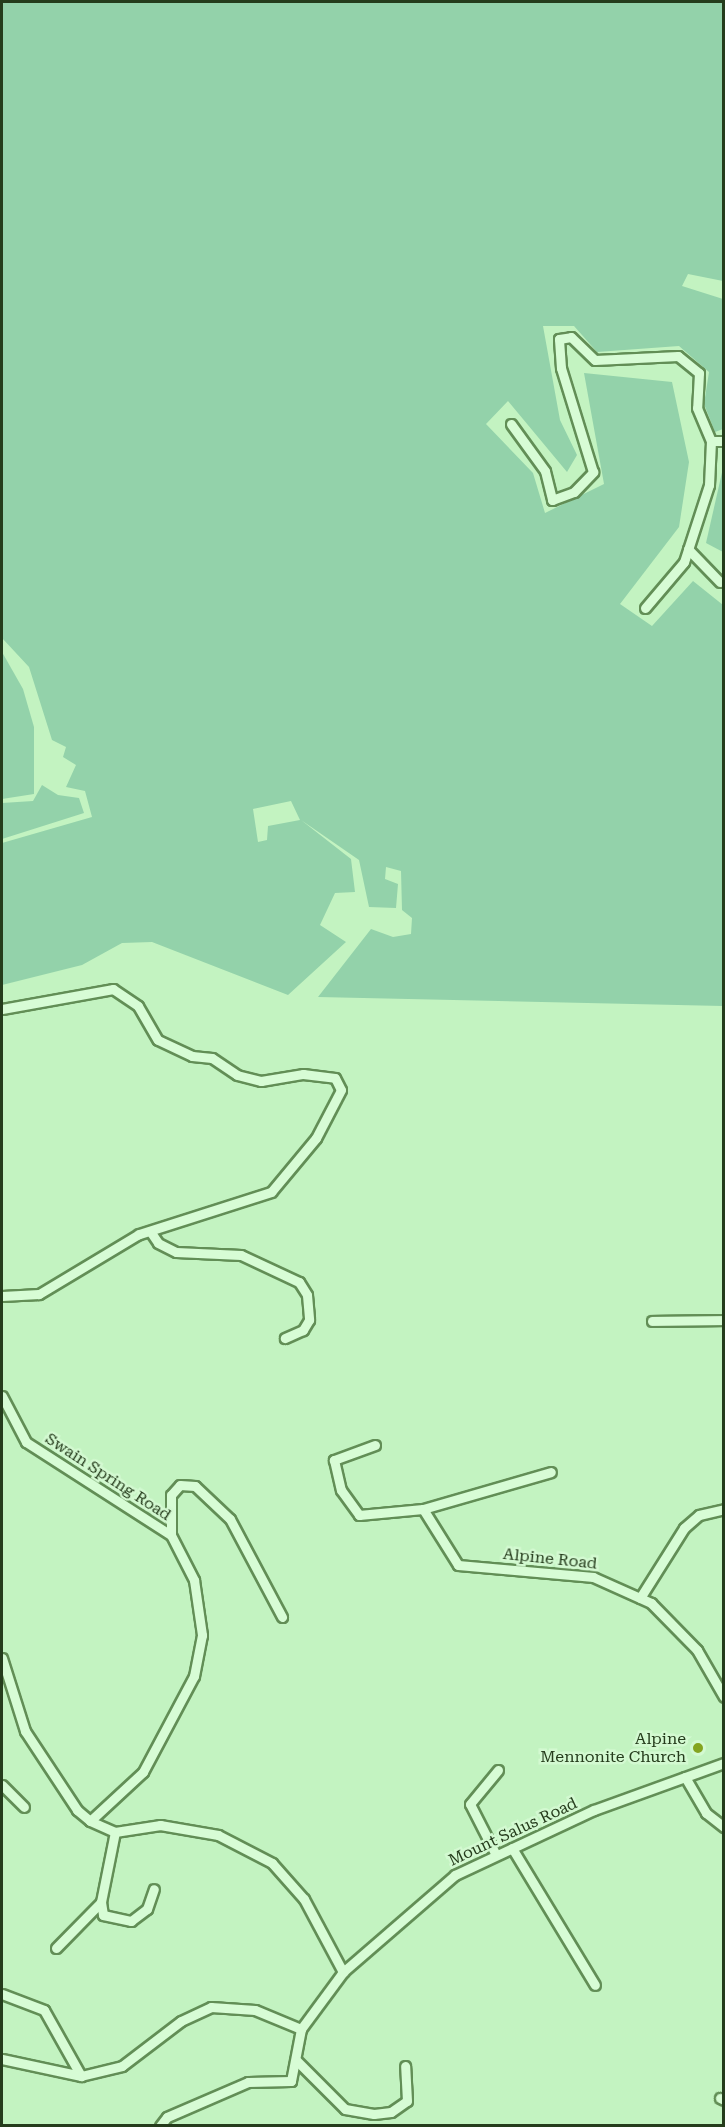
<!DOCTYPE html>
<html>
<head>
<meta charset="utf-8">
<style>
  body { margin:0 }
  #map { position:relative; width:725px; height:2127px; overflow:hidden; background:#c3f3c1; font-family:"Roboto Serif",serif }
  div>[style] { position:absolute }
  .green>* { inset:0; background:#93d2aa }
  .roads { filter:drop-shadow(2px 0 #628e56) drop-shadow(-2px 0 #628e56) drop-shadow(0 2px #628e56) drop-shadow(0 -2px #628e56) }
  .minor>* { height:9px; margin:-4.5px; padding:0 4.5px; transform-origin:4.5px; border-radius:4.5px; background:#d7fcd5 }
  .dots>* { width:16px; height:16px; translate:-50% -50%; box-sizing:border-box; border:3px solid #d3f9d1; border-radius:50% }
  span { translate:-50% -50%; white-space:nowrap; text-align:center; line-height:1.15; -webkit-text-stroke:5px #d3f9d1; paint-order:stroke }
  .street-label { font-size:16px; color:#253c1c }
  .poi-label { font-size:16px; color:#253c1c }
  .right { translate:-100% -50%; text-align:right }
  .frame { position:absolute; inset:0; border:3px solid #253c1c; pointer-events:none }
</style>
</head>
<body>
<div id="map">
  <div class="green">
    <div style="clip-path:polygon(evenodd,2px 2px,723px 2px,723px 281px,688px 274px,682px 286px,723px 299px,723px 429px,715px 432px,704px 404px,709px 372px,679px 346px,597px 352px,574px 326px,543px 326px,560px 420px,577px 455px,567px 472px,508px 401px,486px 424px,533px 473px,545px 513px,604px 484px,584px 373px,672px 382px,689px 462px,679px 527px,620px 604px,652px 626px,693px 581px,723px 605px,723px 1006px,318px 997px,371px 929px,393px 937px,411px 934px,412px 918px,402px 910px,401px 871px,386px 867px,385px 879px,398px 884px,396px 908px,369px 907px,359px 860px,301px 820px,351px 859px,355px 892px,335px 893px,320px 925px,346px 942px,288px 995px,152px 942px,122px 943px,82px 965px,2px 985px,2px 843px,92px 817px,85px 791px,66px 787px,76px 765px,63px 757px,66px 747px,52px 740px,29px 667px,2px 638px,2px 2px,291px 801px,300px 820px,268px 826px,267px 840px,258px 842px,253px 809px,291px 801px)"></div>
    <div style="clip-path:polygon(723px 468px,724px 552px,723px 552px,706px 543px)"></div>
    <div style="clip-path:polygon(2px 652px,23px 689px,34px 727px,34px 794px,2px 799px)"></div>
    <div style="clip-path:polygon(42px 785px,58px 795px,79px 798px,84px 813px,2px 839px,2px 803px,33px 801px)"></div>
  </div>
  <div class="roads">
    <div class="minor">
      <div style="left:511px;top:424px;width:58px;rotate:54.1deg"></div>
      <div style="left:545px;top:471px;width:30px;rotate:76deg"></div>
      <div style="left:552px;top:500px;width:23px;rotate:-20deg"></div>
      <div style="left:574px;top:492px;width:28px;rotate:-46deg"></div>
      <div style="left:593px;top:472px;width:109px;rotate:-107.1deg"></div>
      <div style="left:561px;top:368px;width:29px;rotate:-94deg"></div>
      <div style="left:559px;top:339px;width:12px;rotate:-9deg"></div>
      <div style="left:571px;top:337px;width:33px;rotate:44deg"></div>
      <div style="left:595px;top:360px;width:83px;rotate:-2.8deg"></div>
      <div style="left:678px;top:356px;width:27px;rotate:39deg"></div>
      <div style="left:699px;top:373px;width:35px;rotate:93deg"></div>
      <div style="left:697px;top:408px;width:36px;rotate:67deg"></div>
      <div style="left:711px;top:441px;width:13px"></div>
      <div style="left:688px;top:549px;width:46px;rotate:45.9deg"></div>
      <div style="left:645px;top:608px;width:60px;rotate:-49.7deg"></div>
      <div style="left:684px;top:562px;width:81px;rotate:-72deg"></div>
      <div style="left:709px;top:485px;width:44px;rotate:-87.4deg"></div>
      <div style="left:2px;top:1009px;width:113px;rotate:-10.2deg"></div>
      <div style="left:113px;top:989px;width:30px;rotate:34deg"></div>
      <div style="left:138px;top:1006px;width:39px;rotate:60deg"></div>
      <div style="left:158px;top:1040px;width:38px;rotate:25deg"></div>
      <div style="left:192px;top:1056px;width:20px;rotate:6deg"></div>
      <div style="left:212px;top:1058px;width:30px;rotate:34deg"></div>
      <div style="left:237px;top:1075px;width:25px;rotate:14deg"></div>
      <div style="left:261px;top:1081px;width:43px;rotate:-9.5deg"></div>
      <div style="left:303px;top:1074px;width:32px;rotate:7deg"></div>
      <div style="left:335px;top:1078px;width:13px;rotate:63deg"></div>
      <div style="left:341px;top:1090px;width:54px;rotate:117.5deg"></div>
      <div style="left:316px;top:1138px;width:70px;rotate:129.8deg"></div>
      <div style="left:271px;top:1192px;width:139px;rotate:162.3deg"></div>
      <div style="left:139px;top:1234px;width:117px;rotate:149deg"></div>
      <div style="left:39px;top:1294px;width:37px;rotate:177deg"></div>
      <div style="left:150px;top:1231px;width:14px;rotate:56deg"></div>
      <div style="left:158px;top:1243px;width:20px;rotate:27deg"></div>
      <div style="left:176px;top:1252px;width:65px;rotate:2.6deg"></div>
      <div style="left:241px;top:1255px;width:64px;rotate:25deg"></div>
      <div style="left:299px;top:1282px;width:15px;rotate:58deg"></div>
      <div style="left:307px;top:1295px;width:25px;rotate:85deg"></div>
      <div style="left:309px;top:1320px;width:12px;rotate:121deg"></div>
      <div style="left:303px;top:1330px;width:20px;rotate:156deg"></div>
      <div style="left:652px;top:1321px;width:72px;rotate:-0.8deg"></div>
      <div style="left:2px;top:1396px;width:52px;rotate:62.4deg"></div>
      <div style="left:26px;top:1442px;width:172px;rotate:32.7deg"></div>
      <div style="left:171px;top:1535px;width:51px;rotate:62.9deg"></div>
      <div style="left:194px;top:1580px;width:56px;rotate:81.7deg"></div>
      <div style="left:202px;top:1635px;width:42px;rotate:101deg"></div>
      <div style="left:194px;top:1676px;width:109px;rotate:118deg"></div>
      <div style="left:143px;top:1772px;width:72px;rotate:137.2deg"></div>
      <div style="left:90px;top:1821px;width:27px;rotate:24deg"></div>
      <div style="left:115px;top:1832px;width:46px;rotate:-8.8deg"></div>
      <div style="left:160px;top:1825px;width:59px;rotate:9.8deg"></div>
      <div style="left:218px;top:1835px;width:61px;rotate:27.4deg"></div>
      <div style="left:272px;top:1863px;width:48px;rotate:48.4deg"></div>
      <div style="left:304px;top:1899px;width:83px;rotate:61.9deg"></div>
      <div style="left:375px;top:1445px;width:44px;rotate:159.9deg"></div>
      <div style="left:334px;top:1460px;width:31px;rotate:77deg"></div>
      <div style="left:341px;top:1490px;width:31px;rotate:54deg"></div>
      <div style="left:359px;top:1515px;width:64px;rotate:-5.4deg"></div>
      <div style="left:423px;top:1509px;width:133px;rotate:-16.1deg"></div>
      <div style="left:423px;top:1509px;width:66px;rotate:58deg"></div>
      <div style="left:458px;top:1565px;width:136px;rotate:5.1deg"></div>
      <div style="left:593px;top:1577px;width:64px;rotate:24.1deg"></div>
      <div style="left:651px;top:1603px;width:66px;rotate:45.6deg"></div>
      <div style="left:697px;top:1650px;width:54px;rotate:60.1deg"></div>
      <div style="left:171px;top:1535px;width:40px;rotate:-90deg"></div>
      <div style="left:171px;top:1495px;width:13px;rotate:-48deg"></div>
      <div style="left:180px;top:1485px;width:15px;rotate:4deg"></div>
      <div style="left:195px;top:1486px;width:48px;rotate:43.3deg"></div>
      <div style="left:230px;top:1519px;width:111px;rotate:62deg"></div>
      <div style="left:640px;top:1598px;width:83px;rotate:-57.8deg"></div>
      <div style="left:684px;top:1528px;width:20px;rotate:-41deg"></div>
      <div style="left:699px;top:1515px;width:26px;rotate:-13deg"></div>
      <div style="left:2px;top:1658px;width:77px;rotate:72.5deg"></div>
      <div style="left:25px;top:1731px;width:95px;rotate:56.6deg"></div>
      <div style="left:77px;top:1810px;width:17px;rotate:40deg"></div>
      <div style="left:685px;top:1777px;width:42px;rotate:59.7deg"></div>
      <div style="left:706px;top:1813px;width:23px;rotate:38deg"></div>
      <div style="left:2px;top:1785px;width:31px;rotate:45deg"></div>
      <div style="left:512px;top:1848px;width:160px;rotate:58.8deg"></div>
      <div style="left:496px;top:1855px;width:57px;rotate:-117deg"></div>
      <div style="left:470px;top:1804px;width:44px;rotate:-50.5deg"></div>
      <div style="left:101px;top:1902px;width:13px;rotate:81deg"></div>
      <div style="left:103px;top:1915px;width:29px;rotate:12deg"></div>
      <div style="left:131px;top:1921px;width:20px;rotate:-37deg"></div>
      <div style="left:147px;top:1909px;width:21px;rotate:-71deg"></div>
      <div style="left:56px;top:1948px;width:64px;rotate:-45.6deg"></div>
      <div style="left:101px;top:1902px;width:71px;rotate:-78.7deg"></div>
      <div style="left:2px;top:1994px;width:45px;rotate:20.9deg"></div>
      <div style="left:44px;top:2010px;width:76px;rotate:60.7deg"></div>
      <div style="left:81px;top:2076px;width:42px;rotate:-13.7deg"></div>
      <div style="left:122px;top:2066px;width:74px;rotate:-37.3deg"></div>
      <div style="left:181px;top:2021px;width:33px;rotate:-25deg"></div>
      <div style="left:211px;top:2007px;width:44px;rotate:3.9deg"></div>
      <div style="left:255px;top:2010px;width:50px;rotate:22.4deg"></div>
      <div style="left:2px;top:2059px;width:81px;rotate:12.1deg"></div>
      <div style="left:297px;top:2061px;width:68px;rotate:45deg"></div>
      <div style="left:345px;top:2109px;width:29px;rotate:10deg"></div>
      <div style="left:374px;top:2114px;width:17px;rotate:-7deg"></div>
      <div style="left:391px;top:2112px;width:19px;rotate:-35deg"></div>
      <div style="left:407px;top:2101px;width:35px;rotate:-93deg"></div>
      <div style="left:720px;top:2098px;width:4px;rotate:27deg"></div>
      <div style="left:160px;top:2126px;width:11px;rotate:-52deg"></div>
      <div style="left:167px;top:2117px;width:88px;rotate:-23.4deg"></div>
      <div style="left:248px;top:2082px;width:43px;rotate:-1.3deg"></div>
      <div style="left:291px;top:2081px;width:53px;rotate:-79.1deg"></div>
      <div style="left:301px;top:2029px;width:71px;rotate:-53.6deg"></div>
      <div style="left:343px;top:1972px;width:148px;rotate:-40.9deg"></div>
      <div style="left:455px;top:1875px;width:153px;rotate:-25.1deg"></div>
      <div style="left:594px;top:1810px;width:138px;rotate:-19.9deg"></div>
    </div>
  </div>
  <div class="dots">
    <div style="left:698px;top:1748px;background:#84a420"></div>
  </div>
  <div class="street-label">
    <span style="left:108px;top:1477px;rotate:33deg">Swain Spring Road</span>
    <span style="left:550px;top:1559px;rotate:6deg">Alpine Road</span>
    <span style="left:513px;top:1832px;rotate:-25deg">Mount Salus Road</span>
  </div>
  <div class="poi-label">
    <span class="right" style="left:686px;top:1748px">Alpine<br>Mennonite Church</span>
  </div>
  <div class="frame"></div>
</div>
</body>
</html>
